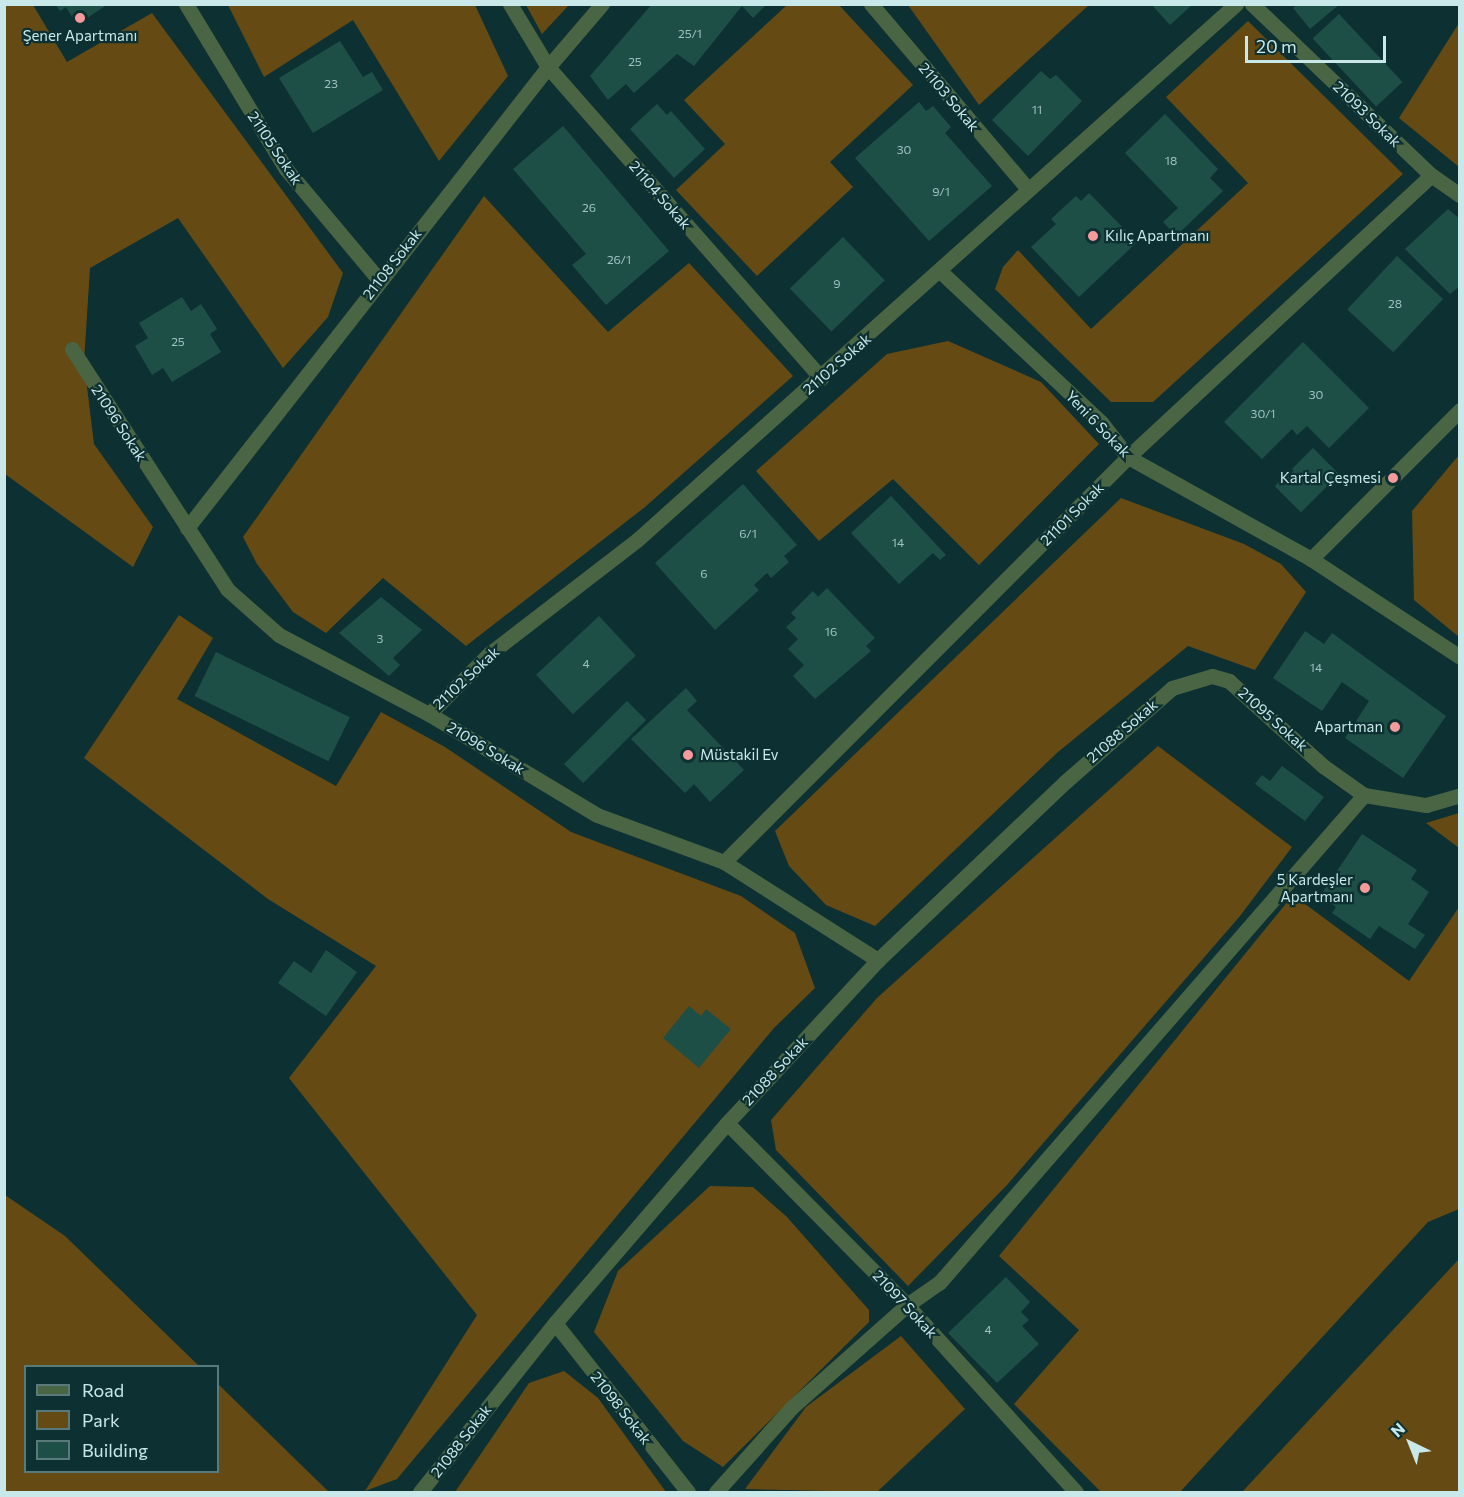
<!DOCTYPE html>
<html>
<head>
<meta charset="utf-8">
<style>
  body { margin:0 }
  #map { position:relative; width:1464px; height:1497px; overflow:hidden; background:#0d3032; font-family:Commissioner,sans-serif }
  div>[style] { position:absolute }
  .green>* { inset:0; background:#664a14 }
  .building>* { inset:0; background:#1e4f46; transform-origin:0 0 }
  .service>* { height:15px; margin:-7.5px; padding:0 7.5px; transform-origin:7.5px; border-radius:7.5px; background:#4a6543 }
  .minor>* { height:15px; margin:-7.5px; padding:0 7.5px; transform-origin:7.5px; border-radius:7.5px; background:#4a6543 }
  .dots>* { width:16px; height:16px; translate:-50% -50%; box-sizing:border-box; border:3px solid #0d3032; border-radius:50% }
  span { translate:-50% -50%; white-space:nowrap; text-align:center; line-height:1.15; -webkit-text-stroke:4.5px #0d3032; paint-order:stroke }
  .number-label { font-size:12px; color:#9ec2c0 }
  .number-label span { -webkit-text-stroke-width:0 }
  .poi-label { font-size:15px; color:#c8e8e9 }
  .left { translate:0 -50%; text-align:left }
  .right { translate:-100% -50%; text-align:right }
  .street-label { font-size:15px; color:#c8e8e9 }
  .frame { position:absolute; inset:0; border:6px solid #c8e8e9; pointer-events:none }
  .legend { position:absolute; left:24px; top:1365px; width:195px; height:108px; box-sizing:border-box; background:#0d3032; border:2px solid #587a7b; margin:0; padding:8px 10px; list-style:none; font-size:18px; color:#c8e8e9 }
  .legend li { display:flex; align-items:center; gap:12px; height:30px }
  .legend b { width:30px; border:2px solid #587a7b }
  .north { position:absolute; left:1380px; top:1413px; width:60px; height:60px; -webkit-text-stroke:4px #0d3032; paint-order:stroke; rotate:317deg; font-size:16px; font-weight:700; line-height:24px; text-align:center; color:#c8e8e9 }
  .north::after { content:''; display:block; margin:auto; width:21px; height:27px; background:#c8e8e9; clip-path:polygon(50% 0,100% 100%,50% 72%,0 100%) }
  .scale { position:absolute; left:1245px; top:36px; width:141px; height:27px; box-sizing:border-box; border:3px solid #c8e8e9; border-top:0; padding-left:8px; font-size:18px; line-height:21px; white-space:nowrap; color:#c8e8e9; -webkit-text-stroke:4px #0d3032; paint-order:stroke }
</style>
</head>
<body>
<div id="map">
  <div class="green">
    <div style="clip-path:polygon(5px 5px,33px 5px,67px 62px,152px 13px,343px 273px,328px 317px,283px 368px,178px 218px,90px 268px,84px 362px,94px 444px,153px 527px,133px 567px,5px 474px)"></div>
    <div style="clip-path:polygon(228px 5px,475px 5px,508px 76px,439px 161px,353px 20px,264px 77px)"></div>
    <div style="clip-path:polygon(526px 5px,569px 5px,542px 34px)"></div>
    <div style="clip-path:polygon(787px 5px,839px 5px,913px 85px,830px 162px,853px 187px,757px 276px,676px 190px,725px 144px,684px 100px)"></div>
    <div style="clip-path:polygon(908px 5px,1089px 5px,979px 105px)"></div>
    <div style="clip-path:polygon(1248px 21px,1403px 174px,1153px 402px,1111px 402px,995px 289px,1003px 267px,1018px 250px,1091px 329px,1248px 183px,1166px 97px)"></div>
    <div style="clip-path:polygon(1459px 23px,1459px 167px,1399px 118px)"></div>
    <div style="clip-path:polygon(484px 196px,608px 332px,689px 263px,793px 376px,645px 507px,466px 646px,383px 578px,326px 633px,293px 612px,257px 564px,243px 537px)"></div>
    <div style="clip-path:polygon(948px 341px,1041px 382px,1099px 444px,979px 565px,893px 479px,819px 541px,756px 471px,887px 354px)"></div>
    <div style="clip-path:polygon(1459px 455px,1459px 637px,1414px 600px,1412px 511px)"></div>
    <div style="clip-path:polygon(1121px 498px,1244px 544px,1281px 564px,1306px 592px,1255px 670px,1188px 646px,1058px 752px,875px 926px,826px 905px,789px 866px,775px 831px)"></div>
    <div style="clip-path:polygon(179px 615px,213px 638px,177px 699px,336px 786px,381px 712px,445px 747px,571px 832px,741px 896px,795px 933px,815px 988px,774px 1028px,397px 1479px,365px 1491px,477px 1315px,289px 1078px,376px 966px,268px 899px,84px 758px)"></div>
    <div style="clip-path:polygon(1158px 746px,1292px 847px,1240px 916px,1007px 1185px,908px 1286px,776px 1150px,771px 1120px,877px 998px)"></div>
    <div style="clip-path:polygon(1459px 813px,1460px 813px,1459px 848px,1426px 823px)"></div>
    <div style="clip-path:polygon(1293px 895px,1409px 981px,1459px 907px,1459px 1209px,1428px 1222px,1180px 1492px,1101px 1492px,1014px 1404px,1079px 1330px,999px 1256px)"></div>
    <div style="clip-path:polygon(710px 1186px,753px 1187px,787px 1217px,869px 1310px,869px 1322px,723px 1467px,683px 1441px,594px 1332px,618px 1271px)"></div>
    <div style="clip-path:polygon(5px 1195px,65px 1236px,199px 1366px,26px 1366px,26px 1472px,218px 1472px,218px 1384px,329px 1492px,5px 1492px)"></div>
    <div style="clip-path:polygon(1459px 1259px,1459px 1492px,1242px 1492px)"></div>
    <div style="clip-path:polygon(901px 1336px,965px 1409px,877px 1492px,745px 1489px,806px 1407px)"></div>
    <div style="clip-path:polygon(564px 1371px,598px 1398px,666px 1492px,455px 1492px,529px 1383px)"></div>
  </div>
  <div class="building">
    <div style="clip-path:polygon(55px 4px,108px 4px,77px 25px,66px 7px,60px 11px)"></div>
    <div style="clip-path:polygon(652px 4px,744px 4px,766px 5px,753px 18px,742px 6px,694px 66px,677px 54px,634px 93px,626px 84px,608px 100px,590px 76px)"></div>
    <div style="clip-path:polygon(1151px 4px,1193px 4px,1170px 25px)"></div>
    <div style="clip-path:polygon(1298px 4px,1340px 4px,1310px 29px,1293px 8px)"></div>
    <div style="left:1339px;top:14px;width:93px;height:36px;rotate:47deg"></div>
    <div style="clip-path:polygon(340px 41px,363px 77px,372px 72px,383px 90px,313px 133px,279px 78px)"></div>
    <div style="clip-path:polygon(1041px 71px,1050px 79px,1056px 75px,1082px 101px,1028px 156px,992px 120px)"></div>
    <div style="clip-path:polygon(919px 102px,926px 111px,933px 106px,951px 127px,945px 133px,992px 186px,929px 241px,855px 158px)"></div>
    <div style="clip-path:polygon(657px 104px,667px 115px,671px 111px,705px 149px,674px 178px,630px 129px)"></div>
    <div style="clip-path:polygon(1165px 114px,1218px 169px,1210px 178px,1223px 191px,1176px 236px,1163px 222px,1178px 208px,1125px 153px)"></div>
    <div style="clip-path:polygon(563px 126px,669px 251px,606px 305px,572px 265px,586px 254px,513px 169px)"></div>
    <div style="clip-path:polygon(1089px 193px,1137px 242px,1079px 297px,1031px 247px,1056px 224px,1051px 219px,1064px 207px,1076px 196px,1081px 201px)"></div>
    <div style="clip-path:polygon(1448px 209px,1460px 219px,1460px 286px,1450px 294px,1405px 249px)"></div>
    <div style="left:843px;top:237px;width:60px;height:74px;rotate:46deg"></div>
    <div style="left:1397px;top:256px;width:63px;height:73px;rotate:43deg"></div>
    <div style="clip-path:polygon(182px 297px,191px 311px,201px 304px,217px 329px,210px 334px,221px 352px,172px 382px,163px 368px,152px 375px,135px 346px,148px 338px,139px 323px)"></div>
    <div style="clip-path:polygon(1303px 342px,1369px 408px,1329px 448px,1307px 426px,1297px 435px,1292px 429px,1262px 459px,1224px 422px)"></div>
    <div style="left:1313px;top:448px;width:37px;height:54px;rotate:45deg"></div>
    <div style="clip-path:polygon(743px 484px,797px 545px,784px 556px,789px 562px,771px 578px,767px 573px,754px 585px,759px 590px,715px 630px,655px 563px)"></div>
    <div style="clip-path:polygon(891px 496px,946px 555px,940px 560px,933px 553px,899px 584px,851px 533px)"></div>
    <div style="clip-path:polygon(827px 588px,875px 638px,866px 646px,871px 651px,815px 699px,793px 676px,804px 665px,788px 649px,798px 639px,786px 627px,796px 618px,791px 613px,813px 591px,818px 597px)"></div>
    <div style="clip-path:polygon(381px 597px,422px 630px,393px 658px,400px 665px,389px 676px,339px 633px)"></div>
    <div style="left:599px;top:616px;width:54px;height:86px;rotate:47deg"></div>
    <div style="clip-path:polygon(1305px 631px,1324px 644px,1332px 633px,1446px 716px,1403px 778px,1345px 738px,1369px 701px,1342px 682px,1322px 711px,1273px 678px)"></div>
    <div style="left:216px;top:652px;width:149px;height:49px;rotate:26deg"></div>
    <div style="clip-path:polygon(686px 688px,697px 701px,687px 710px,744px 770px,710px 802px,694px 784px,685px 793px,631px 739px)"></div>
    <div style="left:627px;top:701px;width:27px;height:89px;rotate:45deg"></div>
    <div style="clip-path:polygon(1282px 766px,1324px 797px,1305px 821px,1255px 784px,1262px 775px,1270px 781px)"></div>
    <div style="clip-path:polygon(1362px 834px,1417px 870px,1411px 879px,1429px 892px,1408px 924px,1425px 935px,1415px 949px,1379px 926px,1370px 939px,1332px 913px,1336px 907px,1320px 896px)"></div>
    <div style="clip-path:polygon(326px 950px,357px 972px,326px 1016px,278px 983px,294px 961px,311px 973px)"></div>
    <div style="clip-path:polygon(689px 1006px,701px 1016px,706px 1009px,731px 1029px,699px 1068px,663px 1038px)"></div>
    <div style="clip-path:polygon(1006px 1277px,1030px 1302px,1021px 1312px,1029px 1320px,1022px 1326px,1039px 1344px,997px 1383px,948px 1333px)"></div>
  </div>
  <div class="service">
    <div style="left:186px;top:4px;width:193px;rotate:58.8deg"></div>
    <div style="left:286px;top:169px;width:145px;rotate:50deg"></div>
    <div style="left:871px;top:4px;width:243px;rotate:49.7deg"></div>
    <div style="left:941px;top:272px;width:219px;rotate:43.2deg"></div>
    <div style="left:1101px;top:422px;width:44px;rotate:52.4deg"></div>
    <div style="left:1128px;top:457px;width:210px;rotate:29.1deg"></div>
    <div style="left:1311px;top:559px;width:178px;rotate:33.3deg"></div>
    <div style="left:72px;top:349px;width:286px;rotate:57.1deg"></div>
    <div style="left:227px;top:589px;width:69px;rotate:41.5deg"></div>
    <div style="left:279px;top:635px;width:170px;rotate:27.8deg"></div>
    <div style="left:429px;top:714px;width:196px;rotate:31deg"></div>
    <div style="left:597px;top:815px;width:135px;rotate:20.3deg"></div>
    <div style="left:724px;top:862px;width:183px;rotate:32.5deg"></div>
    <div style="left:187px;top:528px;width:586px;rotate:-51.94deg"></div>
    <div style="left:548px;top:67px;width:414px;rotate:48.7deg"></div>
    <div style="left:1311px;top:559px;width:211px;rotate:-45deg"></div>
    <div style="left:429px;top:714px;width:85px;rotate:-45deg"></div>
    <div style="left:489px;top:654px;width:187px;rotate:-37.6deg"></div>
    <div style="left:637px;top:540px;width:804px;rotate:-41.82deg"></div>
    <div style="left:724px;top:862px;width:572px;rotate:-45.07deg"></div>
    <div style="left:1128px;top:457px;width:414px;rotate:-42.9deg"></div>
    <div style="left:727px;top:1123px;width:256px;rotate:45.3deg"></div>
    <div style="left:907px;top:1305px;width:252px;rotate:47.9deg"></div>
    <div style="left:555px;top:1323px;width:215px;rotate:51.8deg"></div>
    <div style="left:420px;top:1492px;width:216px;rotate:-51.4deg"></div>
    <div style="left:555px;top:1323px;width:264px;rotate:-49.3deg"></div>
    <div style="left:727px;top:1123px;width:222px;rotate:-47.2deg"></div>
    <div style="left:878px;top:960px;width:258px;rotate:-43.6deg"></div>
    <div style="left:1065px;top:782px;width:142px;rotate:-41.3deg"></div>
    <div style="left:1172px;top:688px;width:42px;rotate:-16.7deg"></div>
    <div style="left:1212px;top:676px;width:18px;rotate:16deg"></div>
    <div style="left:1229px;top:681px;width:127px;rotate:42.1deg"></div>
    <div style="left:1323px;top:766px;width:50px;rotate:35.3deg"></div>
    <div style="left:716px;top:1492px;width:113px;rotate:-48.2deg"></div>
    <div style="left:791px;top:1408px;width:155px;rotate:-41.6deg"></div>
    <div style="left:907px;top:1305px;width:39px;rotate:-35deg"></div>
    <div style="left:939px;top:1283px;width:647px;rotate:-48.95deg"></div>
    <div style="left:1364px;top:795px;width:63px;rotate:9.2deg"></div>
    <div style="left:1426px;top:805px;width:35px;rotate:-16deg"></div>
  </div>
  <div class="minor">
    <div style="left:510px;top:4px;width:74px;rotate:58.9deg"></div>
    <div style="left:548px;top:67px;width:83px;rotate:-49.4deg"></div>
    <div style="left:1252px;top:4px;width:248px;rotate:43.7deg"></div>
    <div style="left:1431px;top:175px;width:35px;rotate:35deg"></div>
  </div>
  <div class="dots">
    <div style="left:80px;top:18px;background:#f59b9b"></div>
    <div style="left:1093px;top:236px;background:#f59b9b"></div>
    <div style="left:1393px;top:478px;background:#f59b9b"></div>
    <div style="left:1395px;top:727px;background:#f59b9b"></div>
    <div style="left:688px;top:755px;background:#f59b9b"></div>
    <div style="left:1365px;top:888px;background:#f59b9b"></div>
  </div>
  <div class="number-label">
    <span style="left:690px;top:34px">25/1</span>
    <span style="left:635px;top:62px">25</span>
    <span style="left:331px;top:84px">23</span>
    <span style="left:1037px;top:110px">11</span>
    <span style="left:904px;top:150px">30</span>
    <span style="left:1171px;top:161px">18</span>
    <span style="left:941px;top:192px">9/1</span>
    <span style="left:589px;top:208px">26</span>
    <span style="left:619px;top:260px">26/1</span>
    <span style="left:837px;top:284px">9</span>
    <span style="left:1395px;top:304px">28</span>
    <span style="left:178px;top:342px">25</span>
    <span style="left:1316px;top:395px">30</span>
    <span style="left:1263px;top:414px">30/1</span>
    <span style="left:748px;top:534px">6/1</span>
    <span style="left:898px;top:543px">14</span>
    <span style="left:704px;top:574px">6</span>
    <span style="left:831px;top:632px">16</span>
    <span style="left:380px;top:639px">3</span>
    <span style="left:586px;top:664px">4</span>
    <span style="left:1316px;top:668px">14</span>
    <span style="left:988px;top:1330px">4</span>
  </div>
  <div class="poi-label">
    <span style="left:80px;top:36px">Şener Apartmanı</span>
    <span class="left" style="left:1105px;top:236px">Kılıç Apartmanı</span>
    <span class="right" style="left:1381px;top:478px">Kartal Çeşmesi</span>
    <span class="right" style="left:1383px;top:727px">Apartman</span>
    <span class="left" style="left:700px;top:755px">Müstakil Ev</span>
    <span class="right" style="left:1353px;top:888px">5 Kardeşler<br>Apartmanı</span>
  </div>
  <div class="street-label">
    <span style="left:949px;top:97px;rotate:50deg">21103 Sokak</span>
    <span style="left:1367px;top:114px;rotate:44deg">21093 Sokak</span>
    <span style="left:275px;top:148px;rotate:56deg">21105 Sokak</span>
    <span style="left:660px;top:195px;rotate:49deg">21104 Sokak</span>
    <span style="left:392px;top:264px;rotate:-52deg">21108 Sokak</span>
    <span style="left:837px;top:364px;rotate:-41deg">21102 Sokak</span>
    <span style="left:119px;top:423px;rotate:57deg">21096 Sokak</span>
    <span style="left:1098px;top:424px;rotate:46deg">Yeni 6 Sokak</span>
    <span style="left:1072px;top:514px;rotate:-45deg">21101 Sokak</span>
    <span style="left:466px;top:678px;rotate:-43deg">21102 Sokak</span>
    <span style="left:1273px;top:719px;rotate:42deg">21095 Sokak</span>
    <span style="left:1122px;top:731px;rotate:-41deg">21088 Sokak</span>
    <span style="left:486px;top:748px;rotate:31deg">21096 Sokak</span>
    <span style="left:775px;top:1071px;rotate:-47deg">21088 Sokak</span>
    <span style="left:905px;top:1304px;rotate:47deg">21097 Sokak</span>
    <span style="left:621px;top:1408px;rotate:52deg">21098 Sokak</span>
    <span style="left:461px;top:1441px;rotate:-52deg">21088 Sokak</span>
  </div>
  <div class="frame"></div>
  <ul class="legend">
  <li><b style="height:8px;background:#4a6543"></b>Road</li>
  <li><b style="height:16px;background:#664a14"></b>Park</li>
  <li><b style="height:16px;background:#1e4f46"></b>Building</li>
  </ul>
  <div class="north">N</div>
  <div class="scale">20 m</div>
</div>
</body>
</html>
